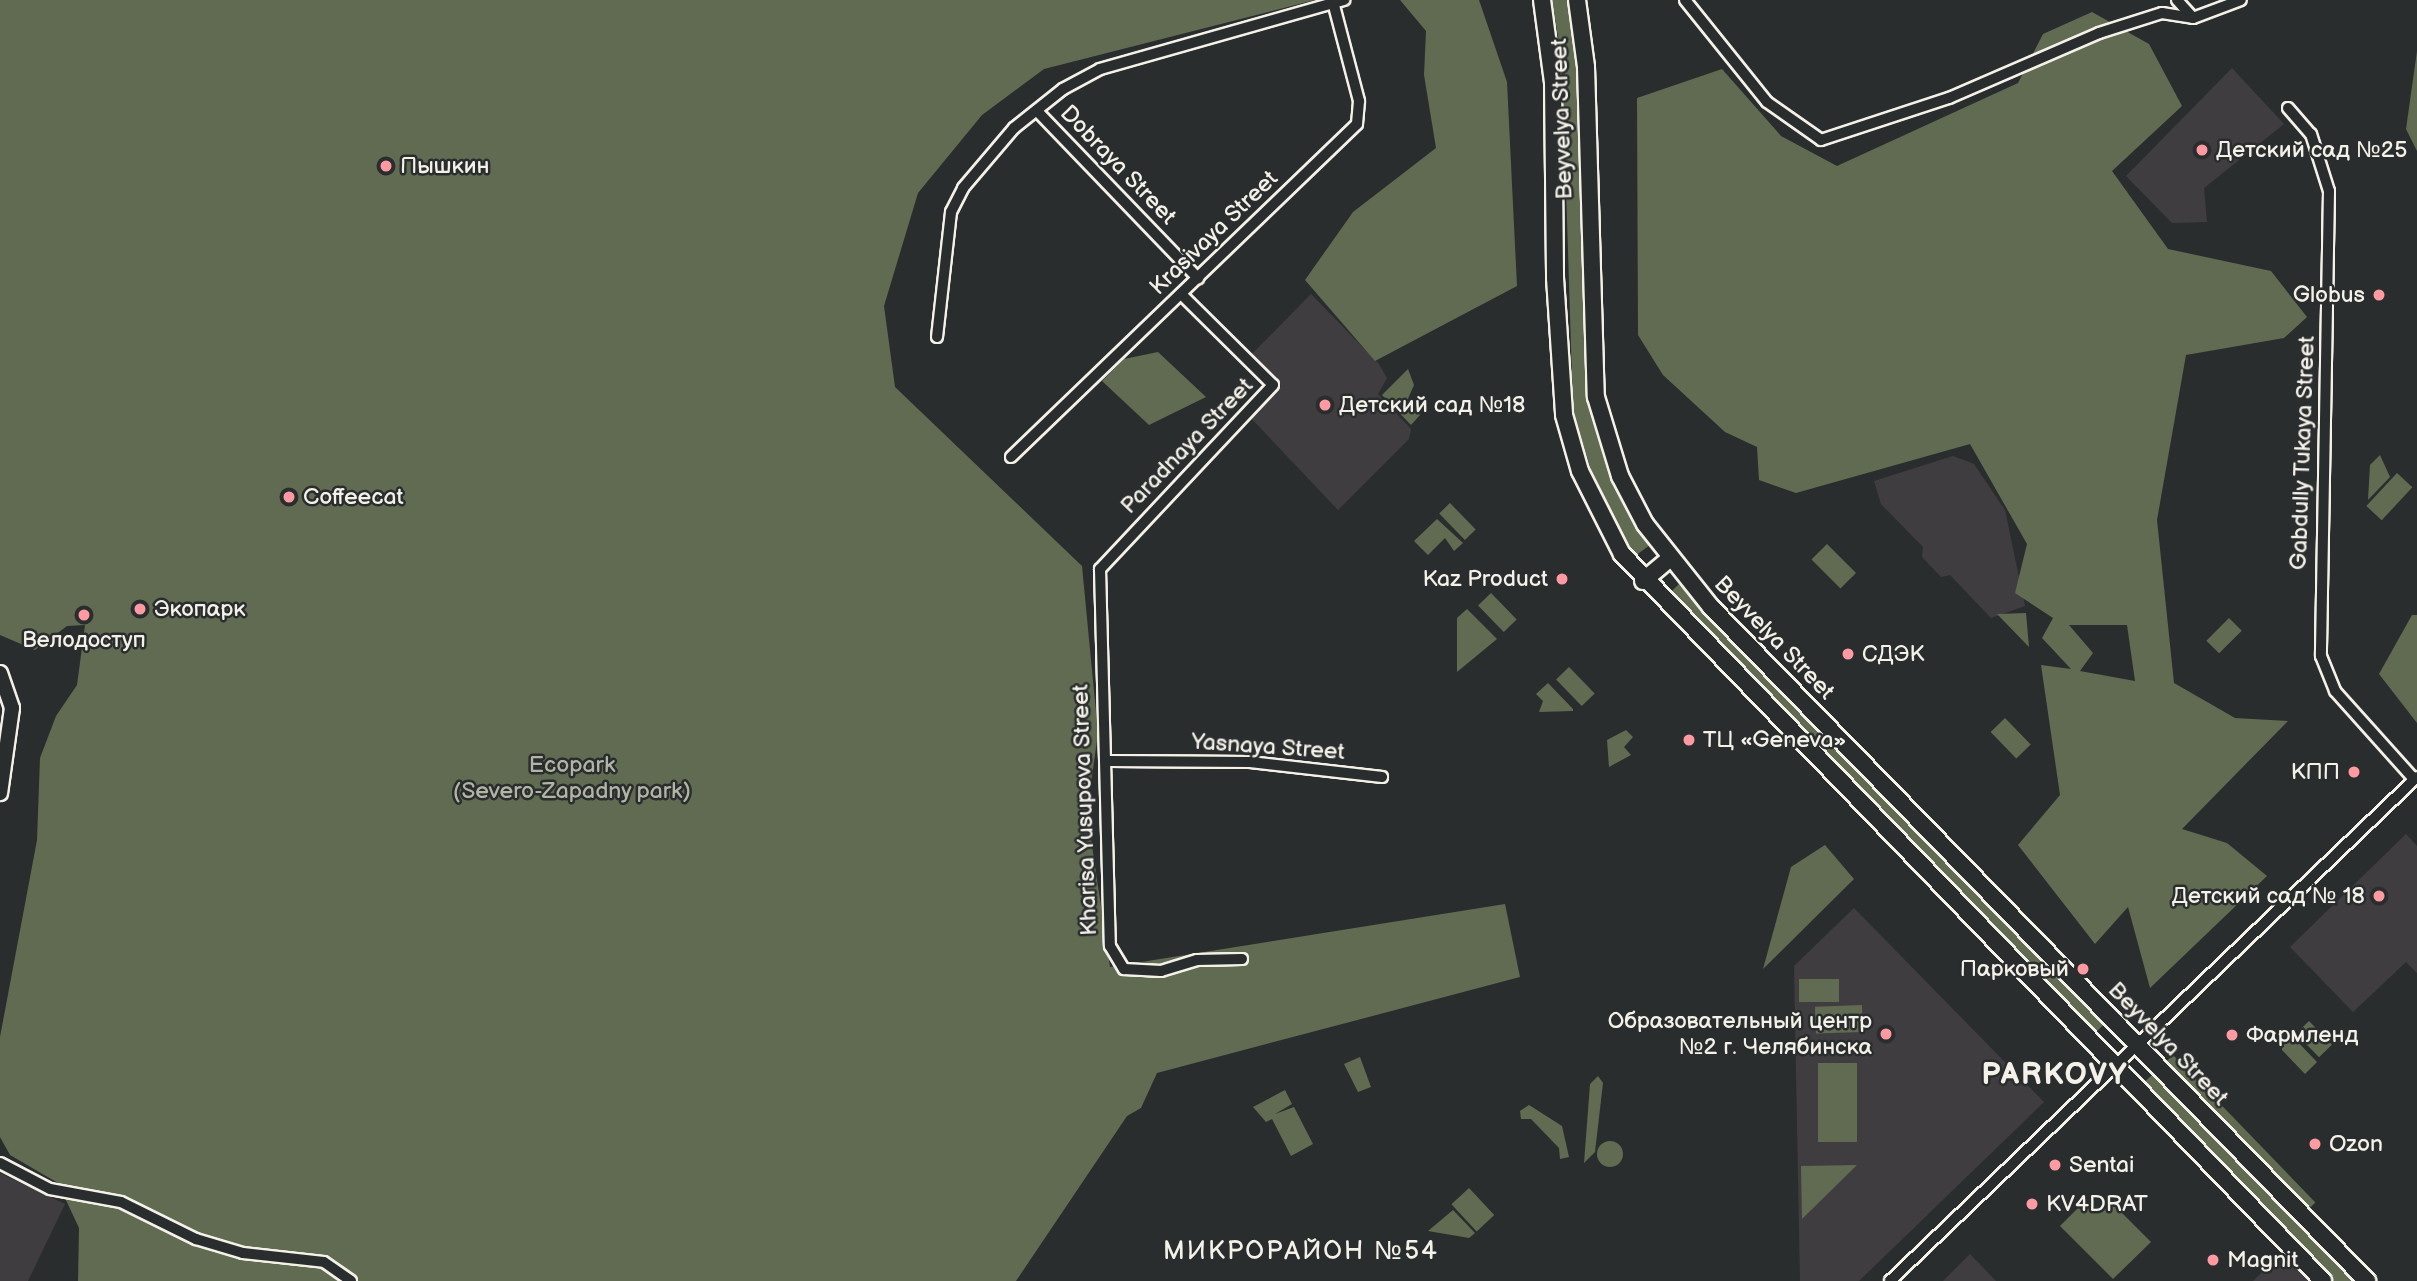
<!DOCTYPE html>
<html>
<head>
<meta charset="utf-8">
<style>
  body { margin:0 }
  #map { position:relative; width:2417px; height:1281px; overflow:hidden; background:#2a2d2e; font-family:"Balsamiq Sans",sans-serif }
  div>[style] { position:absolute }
  .built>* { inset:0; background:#403d41 }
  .green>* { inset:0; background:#616b52; transform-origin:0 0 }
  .round { border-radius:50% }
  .roads { filter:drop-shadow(2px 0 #f4f1e8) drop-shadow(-2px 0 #f4f1e8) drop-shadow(0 2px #f4f1e8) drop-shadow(0 -2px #f4f1e8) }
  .minor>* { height:10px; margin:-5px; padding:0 5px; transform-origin:5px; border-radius:5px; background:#2a2d2e }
  .tertiary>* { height:14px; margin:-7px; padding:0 7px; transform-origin:7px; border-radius:7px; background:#2a2d2e }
  .secondary>* { height:16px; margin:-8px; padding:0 8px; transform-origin:8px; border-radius:8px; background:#2a2d2e }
  .dots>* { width:19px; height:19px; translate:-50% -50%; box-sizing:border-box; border:4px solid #2a2d2e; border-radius:50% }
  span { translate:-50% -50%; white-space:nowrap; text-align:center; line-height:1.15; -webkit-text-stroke:5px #2a2d2e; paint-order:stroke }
  .street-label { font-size:23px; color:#f4f1e8 }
  .poi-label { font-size:23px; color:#f4f1e8 }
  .left { translate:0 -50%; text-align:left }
  .right { translate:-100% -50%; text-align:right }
  .park-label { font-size:23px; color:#b2b5a4 }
  .quarter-label { font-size:26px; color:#f4f1e8; letter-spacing:2px }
  .district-label { font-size:30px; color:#f4f1e8; font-weight:700; letter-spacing:2px }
</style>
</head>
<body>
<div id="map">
  <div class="built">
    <div style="clip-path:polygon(2232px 68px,2284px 124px,2204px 188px,2207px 222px,2172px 223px,2126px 176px)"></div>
    <div style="clip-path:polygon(1311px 294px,1379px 364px,1387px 378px,1378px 394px,1411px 429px,1409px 439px,1338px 510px,1250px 417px,1281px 386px,1252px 354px)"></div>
    <div style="clip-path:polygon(1953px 456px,1974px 464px,2005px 510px,2025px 606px,1991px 618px,1950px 575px,1941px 577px,1922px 557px,1923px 547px,1881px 504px,1874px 481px)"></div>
    <div style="clip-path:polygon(2406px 834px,2417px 846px,2417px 973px,2406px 962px,2353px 1012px,2290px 947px)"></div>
    <div style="clip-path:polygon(1854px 908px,2044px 1102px,1859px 1281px,1800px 1281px,1794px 966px)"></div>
    <div style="clip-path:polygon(0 1173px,65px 1204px,28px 1281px,0 1281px)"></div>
    <div style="clip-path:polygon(2284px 1251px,2311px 1281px,2253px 1281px)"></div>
    <div style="clip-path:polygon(1970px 1254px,1996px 1281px,1943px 1281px)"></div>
  </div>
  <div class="green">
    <div style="clip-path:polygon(0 0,1315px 0,1044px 69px,982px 115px,918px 193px,884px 306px,895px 387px,1082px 566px,1098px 733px,1087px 812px,1110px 967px,1505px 904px,1520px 977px,1157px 1073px,1141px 1108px,1127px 1116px,1016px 1281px,78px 1281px,79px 1228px,58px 1183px,10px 1155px,0 1137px,0 1037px,37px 840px,40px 758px,56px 716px,77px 685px,85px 625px,67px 626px,35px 650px,0 635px)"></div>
    <div style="clip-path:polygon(1400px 0,1479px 0,1507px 82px,1517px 286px,1375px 361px,1305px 280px,1353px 212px,1436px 148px,1424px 75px,1426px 31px)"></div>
    <div style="clip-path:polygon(1552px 0,1568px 0,1576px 44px,1588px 395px,1617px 491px,1650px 545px,1635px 556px,1594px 480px,1573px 410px,1562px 61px)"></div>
    <div style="clip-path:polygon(evenodd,2092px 12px,2149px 44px,2182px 106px,2112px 171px,2168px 249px,2271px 271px,2307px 317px,2284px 338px,2186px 355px,2157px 520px,2174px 683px,2235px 718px,2288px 721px,2182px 829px,2227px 843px,2267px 876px,2150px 988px,2128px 907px,2095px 944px,2018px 845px,2060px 795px,2041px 665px,2071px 669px,2042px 638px,2053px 618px,2015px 593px,2027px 544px,1970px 444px,1796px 493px,1759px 480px,1757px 447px,1725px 432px,1663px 375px,1638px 335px,1637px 98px,1722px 69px,1781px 136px,1837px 166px,2018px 83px,2043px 34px,2092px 12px,2069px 625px,2127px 625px,2135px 681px,2080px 671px,2093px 653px,2069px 625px)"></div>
    <div style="clip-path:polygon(2417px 51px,2417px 151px,2406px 129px)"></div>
    <div style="clip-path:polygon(1158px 352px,1206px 397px,1149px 425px,1102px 381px,1124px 359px)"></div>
    <div style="clip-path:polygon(1408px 369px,1414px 385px,1407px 401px,1420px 415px,1411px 425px,1382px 395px)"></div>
    <div style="clip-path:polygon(2380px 455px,2390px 477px,2368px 500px,2370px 465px)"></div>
    <div style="left:2397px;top:473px;width:21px;height:45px;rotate:43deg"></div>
    <div style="left:1450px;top:503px;width:37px;height:15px;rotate:46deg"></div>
    <div style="clip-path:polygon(1437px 519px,1463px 543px,1454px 551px,1445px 538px,1428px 555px,1414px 541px)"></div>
    <div style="left:1827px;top:544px;width:41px;height:22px;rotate:45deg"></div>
    <div style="left:1679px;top:584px;width:612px;height:17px;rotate:46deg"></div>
    <div style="left:1491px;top:593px;width:37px;height:18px;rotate:46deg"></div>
    <div style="clip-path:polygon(1467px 609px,1497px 639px,1457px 672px,1457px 618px)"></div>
    <div style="clip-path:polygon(2026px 613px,2029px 647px,1997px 614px)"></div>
    <div style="clip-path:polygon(2412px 615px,2417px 615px,2417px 723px,2379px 674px)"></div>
    <div style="left:2229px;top:618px;width:18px;height:32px;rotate:45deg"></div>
    <div style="left:1569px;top:667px;width:37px;height:18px;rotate:46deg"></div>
    <div style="clip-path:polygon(1548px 683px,1573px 709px,1573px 711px,1539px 712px,1543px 701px,1536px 694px)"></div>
    <div style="left:2005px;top:718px;width:37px;height:20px;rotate:46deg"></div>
    <div style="clip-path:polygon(1626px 730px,1633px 737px,1624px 747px,1631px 755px,1609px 767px,1607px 740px)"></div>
    <div style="clip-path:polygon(1825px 845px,1854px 879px,1763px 969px,1791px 867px)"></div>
    <div style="left:1839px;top:979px;width:23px;height:40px;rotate:90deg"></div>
    <div style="left:1862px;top:1005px;width:27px;height:47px;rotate:88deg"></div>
    <div style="left:2309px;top:1021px;width:33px;height:18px;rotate:46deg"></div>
    <div style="clip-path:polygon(2282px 1037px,2293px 1037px,2317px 1062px,2305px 1074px,2282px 1050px)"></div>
    <div style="left:2173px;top:1055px;width:205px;height:11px;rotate:46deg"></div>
    <div style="clip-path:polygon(1360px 1057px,1371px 1087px,1358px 1092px,1344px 1064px)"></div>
    <div style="left:1818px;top:1063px;width:39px;height:79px"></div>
    <div style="left:2154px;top:1073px;width:290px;height:16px;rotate:46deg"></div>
    <div style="clip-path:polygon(1598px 1076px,1603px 1083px,1595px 1152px,1584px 1163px,1590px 1084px)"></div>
    <div style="clip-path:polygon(1285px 1090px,1292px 1104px,1275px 1114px,1294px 1107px,1313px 1144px,1291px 1156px,1272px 1119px,1266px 1122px,1253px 1107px)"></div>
    <div style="clip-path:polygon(1529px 1105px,1562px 1126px,1569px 1157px,1560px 1159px,1559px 1148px,1531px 1119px,1521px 1119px,1520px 1111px)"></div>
    <div class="round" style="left:1597px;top:1141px;width:26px;height:26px"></div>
    <div style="clip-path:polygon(1857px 1165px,1802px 1219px,1801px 1166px)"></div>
    <div style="left:1469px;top:1188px;width:37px;height:24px;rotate:47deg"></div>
    <div style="clip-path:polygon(2115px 1206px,2151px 1242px,2113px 1279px,2060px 1226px,2079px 1207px)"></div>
    <div style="clip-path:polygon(1453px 1210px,1475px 1233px,1469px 1238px,1428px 1231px)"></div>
  </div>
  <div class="roads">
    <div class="minor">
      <div style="left:1685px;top:0;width:131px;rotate:51.2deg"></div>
      <div style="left:1767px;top:102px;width:66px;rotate:35.1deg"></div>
      <div style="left:1821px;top:140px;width:135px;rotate:-18.2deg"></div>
      <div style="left:1949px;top:98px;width:163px;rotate:-23.4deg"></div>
      <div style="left:2099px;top:33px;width:66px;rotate:-17.6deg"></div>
      <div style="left:2162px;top:13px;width:31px;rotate:9deg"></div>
      <div style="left:2193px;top:18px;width:51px;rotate:-20.6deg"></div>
      <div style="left:2177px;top:0;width:24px;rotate:48deg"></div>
      <div style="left:2288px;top:108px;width:35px;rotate:49deg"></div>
      <div style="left:2311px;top:134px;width:60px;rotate:72.5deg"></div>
      <div style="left:2329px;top:191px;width:465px;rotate:91deg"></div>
      <div style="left:2321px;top:656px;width:38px;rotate:68deg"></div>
      <div style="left:2335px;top:691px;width:118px;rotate:48.1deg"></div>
      <div style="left:1038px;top:112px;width:231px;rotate:46.1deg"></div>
      <div style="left:1181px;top:294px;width:129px;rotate:44.7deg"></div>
      <div style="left:1273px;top:385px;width:253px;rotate:133.2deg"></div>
      <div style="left:1100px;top:569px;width:377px;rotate:88.5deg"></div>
      <div style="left:1110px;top:946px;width:27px;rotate:59deg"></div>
      <div style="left:1124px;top:969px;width:37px;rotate:3deg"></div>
      <div style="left:1161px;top:971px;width:38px;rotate:-17deg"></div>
      <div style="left:1197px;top:960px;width:45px;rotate:-1.3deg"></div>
      <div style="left:937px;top:337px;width:126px;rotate:-83.6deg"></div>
      <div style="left:951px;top:212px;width:27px;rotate:-63deg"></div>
      <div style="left:963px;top:188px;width:79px;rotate:-49.6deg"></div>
      <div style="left:1014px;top:128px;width:63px;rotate:-38.5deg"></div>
      <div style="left:1063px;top:89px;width:42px;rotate:-28.4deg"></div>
      <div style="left:1100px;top:69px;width:254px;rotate:-15.8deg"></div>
      <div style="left:1011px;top:457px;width:480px;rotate:-43.9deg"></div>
      <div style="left:1357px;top:124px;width:23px;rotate:-85deg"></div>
      <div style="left:1359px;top:101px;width:98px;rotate:-104.7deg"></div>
      <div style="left:1110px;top:761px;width:140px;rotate:0.4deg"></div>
      <div style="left:1250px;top:762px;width:133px;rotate:6.5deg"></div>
      <div style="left:0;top:1163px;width:56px;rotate:27.5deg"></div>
      <div style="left:50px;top:1189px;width:72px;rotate:10.4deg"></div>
      <div style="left:121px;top:1202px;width:84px;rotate:26.3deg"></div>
      <div style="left:196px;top:1239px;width:49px;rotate:16.6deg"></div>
      <div style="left:243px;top:1253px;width:81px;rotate:6.3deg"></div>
      <div style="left:324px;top:1262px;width:33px;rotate:35deg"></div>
      <div style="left:1890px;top:1281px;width:729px;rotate:-43.72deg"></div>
    </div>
    <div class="tertiary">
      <div style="left:0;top:673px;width:37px;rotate:71deg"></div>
      <div style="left:12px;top:708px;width:86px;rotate:98deg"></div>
    </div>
    <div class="secondary">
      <div style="left:1542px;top:0;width:83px;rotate:82.4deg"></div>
      <div style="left:1553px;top:82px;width:196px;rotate:89.4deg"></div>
      <div style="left:1555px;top:278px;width:137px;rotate:86.2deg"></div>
      <div style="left:1564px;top:415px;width:58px;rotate:74.1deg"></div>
      <div style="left:1580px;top:471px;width:93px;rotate:63.2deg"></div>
      <div style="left:1622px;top:554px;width:1010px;rotate:46.04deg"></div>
      <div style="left:1577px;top:0;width:68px;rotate:82.3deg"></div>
      <div style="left:1586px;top:67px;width:330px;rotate:88.3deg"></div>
      <div style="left:1596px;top:397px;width:83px;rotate:73.1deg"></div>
      <div style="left:1620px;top:476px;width:54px;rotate:62.5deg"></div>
      <div style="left:1645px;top:524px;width:106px;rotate:51.5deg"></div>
      <div style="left:1711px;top:607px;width:941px;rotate:45.78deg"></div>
      <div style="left:1643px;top:581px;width:34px;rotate:-40deg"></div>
    </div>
  </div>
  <div class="dots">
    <div style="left:2202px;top:150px;background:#ff9aa2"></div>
    <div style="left:386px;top:166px;background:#ff9aa2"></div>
    <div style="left:2379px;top:295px;background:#ff9aa2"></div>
    <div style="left:1325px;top:405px;background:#ff9aa2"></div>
    <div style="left:289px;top:497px;background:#ff9aa2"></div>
    <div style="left:1562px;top:579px;background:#ff9aa2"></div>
    <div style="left:140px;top:609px;background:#ff9aa2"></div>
    <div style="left:84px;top:615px;background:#ff9aa2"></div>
    <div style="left:1848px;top:654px;background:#ff9aa2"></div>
    <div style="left:1689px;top:740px;background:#ff9aa2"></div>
    <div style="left:2354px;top:772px;background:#ff9aa2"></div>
    <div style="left:2379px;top:896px;background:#ff9aa2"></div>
    <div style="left:2083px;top:969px;background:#ff9aa2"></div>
    <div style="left:1886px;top:1034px;background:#ff9aa2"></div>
    <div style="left:2232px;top:1035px;background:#ff9aa2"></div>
    <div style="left:2315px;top:1144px;background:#ff9aa2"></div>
    <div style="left:2055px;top:1165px;background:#ff9aa2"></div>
    <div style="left:2032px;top:1204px;background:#ff9aa2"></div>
    <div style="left:2213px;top:1260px;background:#ff9aa2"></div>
  </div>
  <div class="street-label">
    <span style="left:1562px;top:119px;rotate:-92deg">Beyvelya Street</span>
    <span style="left:1118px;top:165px;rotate:46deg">Dobraya Street</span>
    <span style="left:1214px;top:233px;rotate:-44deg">Krasivaya Street</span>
    <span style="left:1187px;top:446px;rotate:-46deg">Paradnaya Street</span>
    <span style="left:2303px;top:453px;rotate:-88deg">Gabdully Tukaya Street</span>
    <span style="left:1774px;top:638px;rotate:46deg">Beyvelya Street</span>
    <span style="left:1268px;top:747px;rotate:4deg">Yasnaya Street</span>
    <span style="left:1085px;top:810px;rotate:-92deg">Kharisa Yusupova Street</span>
    <span style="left:2168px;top:1044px;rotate:46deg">Beyvelya Street</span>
  </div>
  <div class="poi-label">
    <span class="left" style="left:2216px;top:150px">Детский сад №25</span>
    <span class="left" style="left:400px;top:166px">Пышкин</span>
    <span class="right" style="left:2365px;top:295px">Globus</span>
    <span class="left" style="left:1339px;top:405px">Детский сaд №18</span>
    <span class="left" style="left:303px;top:497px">Coffeecat</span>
    <span class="right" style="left:1548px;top:579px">Kaz Product</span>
    <span class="left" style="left:154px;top:609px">Экопарк</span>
    <span style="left:84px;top:640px">Велодоступ</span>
    <span class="left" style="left:1862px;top:654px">СДЭК</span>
    <span class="left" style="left:1703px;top:740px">ТЦ «Geneva»</span>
    <span class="right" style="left:2340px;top:772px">КПП</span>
    <span class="right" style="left:2365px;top:896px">Детский сад № 18</span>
    <span class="right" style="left:2069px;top:969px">Парковый</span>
    <span class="right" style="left:1872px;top:1034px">Образовательный центр<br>№2 г. Челябинска</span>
    <span class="left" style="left:2246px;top:1035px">Фармленд</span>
    <span class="left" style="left:2329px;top:1144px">Ozon</span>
    <span class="left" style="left:2069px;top:1165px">Sentai</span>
    <span class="left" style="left:2046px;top:1204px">KV4DRAT</span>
    <span class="left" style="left:2227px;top:1260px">Magnit</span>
  </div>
  <div class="park-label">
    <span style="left:572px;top:778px">Ecopark<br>(Severo-Zapadny park)</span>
  </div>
  <div class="quarter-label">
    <span style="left:1301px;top:1252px">МИКРОРАЙОН №54</span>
  </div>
  <div class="district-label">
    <span style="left:2055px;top:1075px">PARKOVY</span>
  </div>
</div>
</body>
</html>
